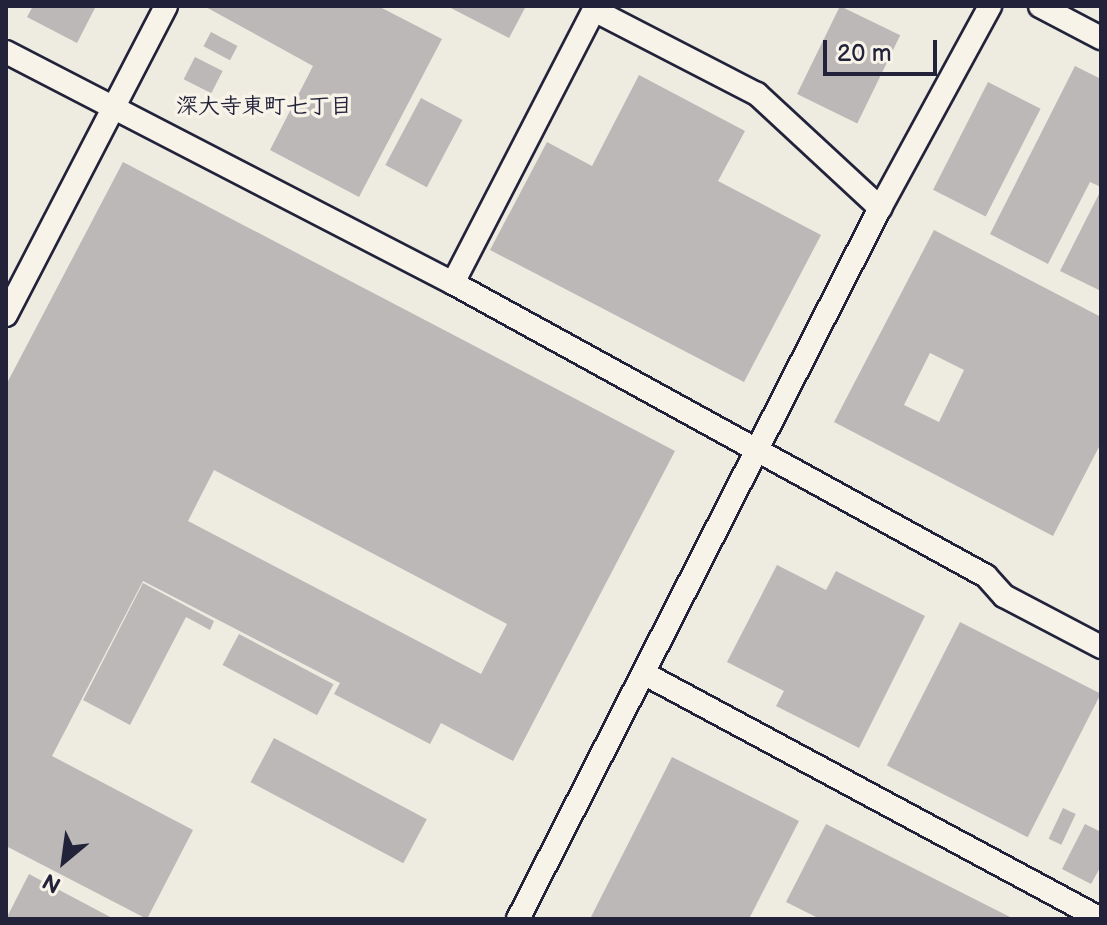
<!DOCTYPE html>
<html>
<head>
<meta charset="utf-8">
<style>
  body { margin:0 }
  #map { position:relative; width:1107px; height:925px; overflow:hidden; background:#eeebe1; font-family:"Balsamiq Sans","Klee One",sans-serif }
  div>[style] { position:absolute }
  .building>* { inset:0; background:#bbb8b7; transform-origin:0 0 }
  .roads { filter:drop-shadow(2px 0 #22223b) drop-shadow(-2px 0 #22223b) drop-shadow(0 2px #22223b) drop-shadow(0 -2px #22223b) }
  .service>* { height:22px; margin:-11px; padding:0 11px; transform-origin:11px; border-radius:11px; background:#f7f3e8 }
  span { translate:-50% -50%; white-space:nowrap; text-align:center; line-height:1.15; -webkit-text-stroke:7px #f7f3e8; paint-order:stroke }
  .neighbourhood-label { font-size:22px; color:#22223b; font-weight:700 }
  .frame { position:absolute; inset:0; border:8px solid #22223b; pointer-events:none }
  .north { position:absolute; left:24px; top:821px; width:80px; height:80px; -webkit-text-stroke:6px #f7f3e8; paint-order:stroke; rotate:209deg; font-size:22px; font-weight:700; line-height:32px; text-align:center; color:#22223b }
  .north::after { content:''; display:block; margin:auto; width:28px; height:36px; background:#22223b; clip-path:polygon(50% 0,100% 100%,50% 72%,0 100%) }
  .scale { position:absolute; left:823px; top:40px; width:114px; height:36px; box-sizing:border-box; border:4px solid #22223b; border-top:0; padding-left:10px; font-size:24px; line-height:28px; white-space:nowrap; color:#22223b; -webkit-text-stroke:6px #f7f3e8; paint-order:stroke }
</style>
</head>
<body>
<div id="map">
  <div class="building">
    <div style="clip-path:polygon(33px 6px,96px 6px,77px 43px,27px 17px)"></div>
    <div style="clip-path:polygon(204px 6px,378px 6px,442px 39px,359px 197px,270px 150px,313px 66px)"></div>
    <div style="clip-path:polygon(447px 6px,526px 6px,509px 38px)"></div>
    <div style="left:840px;top:6px;width:67px;height:98px;rotate:26deg"></div>
    <div style="left:211px;top:32px;width:30px;height:16px;rotate:28deg"></div>
    <div style="left:195px;top:57px;width:31px;height:25px;rotate:27deg"></div>
    <div style="clip-path:polygon(1075px 66px,1101px 79px,1101px 187px,1090px 182px,1048px 264px,990px 234px)"></div>
    <div style="clip-path:polygon(639px 75px,745px 131px,718px 181px,821px 235px,744px 382px,490px 250px,547px 142px,592px 166px)"></div>
    <div style="left:988px;top:82px;width:59px;height:121px;rotate:27deg"></div>
    <div style="left:421px;top:98px;width:47px;height:76px;rotate:28deg"></div>
    <div style="clip-path:polygon(evenodd,123px 162px,675px 451px,513px 761px,441px 723px,430px 744px,334px 694px,340px 683px,143px 581px,52px 756px,193px 830px,147px 919px,6px 846px,6px 385px,123px 162px,214px 470px,507px 624px,481px 674px,188px 521px,214px 470px)"></div>
    <div style="clip-path:polygon(1101px 190px,1101px 291px,1060px 271px)"></div>
    <div style="clip-path:polygon(evenodd,934px 230px,1101px 317px,1101px 443px,1053px 536px,834px 422px,934px 230px,930px 353px,964px 370px,939px 422px,904px 405px,930px 353px)"></div>
    <div style="clip-path:polygon(777px 565px,826px 590px,836px 571px,925px 616px,859px 748px,776px 706px,784px 691px,727px 662px)"></div>
    <div style="clip-path:polygon(143px 583px,214px 621px,210px 630px,186px 617px,130px 725px,83px 700px)"></div>
    <div style="left:960px;top:622px;width:158px;height:161px;rotate:27deg"></div>
    <div style="left:239px;top:634px;width:107px;height:35px;rotate:28deg"></div>
    <div style="left:274px;top:738px;width:173px;height:50px;rotate:28deg"></div>
    <div style="clip-path:polygon(672px 757px,799px 821px,749px 919px,590px 919px)"></div>
    <div style="left:1063px;top:808px;width:14px;height:34px;rotate:25deg"></div>
    <div style="clip-path:polygon(826px 824px,1014px 919px,820px 919px,786px 902px)"></div>
    <div style="clip-path:polygon(1085px 824px,1101px 832px,1101px 866px,1091px 884px,1062px 869px)"></div>
    <div style="clip-path:polygon(29px 874px,114px 919px,6px 919px)"></div>
  </div>
  <div class="roads">
    <div class="service">
      <div style="left:1040px;top:6px;width:69px;rotate:27.7deg"></div>
      <div style="left:594px;top:10px;width:183px;rotate:27.3deg"></div>
      <div style="left:757px;top:94px;width:168px;rotate:42.8deg"></div>
      <div style="left:6px;top:52px;width:503px;rotate:27.33deg"></div>
      <div style="left:453px;top:283px;width:608px;rotate:28.8deg"></div>
      <div style="left:986px;top:576px;width:27px;rotate:48deg"></div>
      <div style="left:1004px;top:596px;width:110px;rotate:27.7deg"></div>
      <div style="left:453px;top:283px;width:312px;rotate:-62.7deg"></div>
      <div style="left:6px;top:315px;width:348px;rotate:-62.6deg"></div>
      <div style="left:645px;top:674px;width:518px;rotate:28.25deg"></div>
      <div style="left:518px;top:919px;width:798px;rotate:-63.02deg"></div>
      <div style="left:880px;top:208px;width:230px;rotate:-61.4deg"></div>
    </div>
  </div>
  <div class="neighbourhood-label">
    <span style="left:264px;top:107px">深大寺東町七丁目</span>
  </div>
  <div class="frame"></div>
  <div class="north">N</div>
  <div class="scale">20 m</div>
</div>
</body>
</html>
